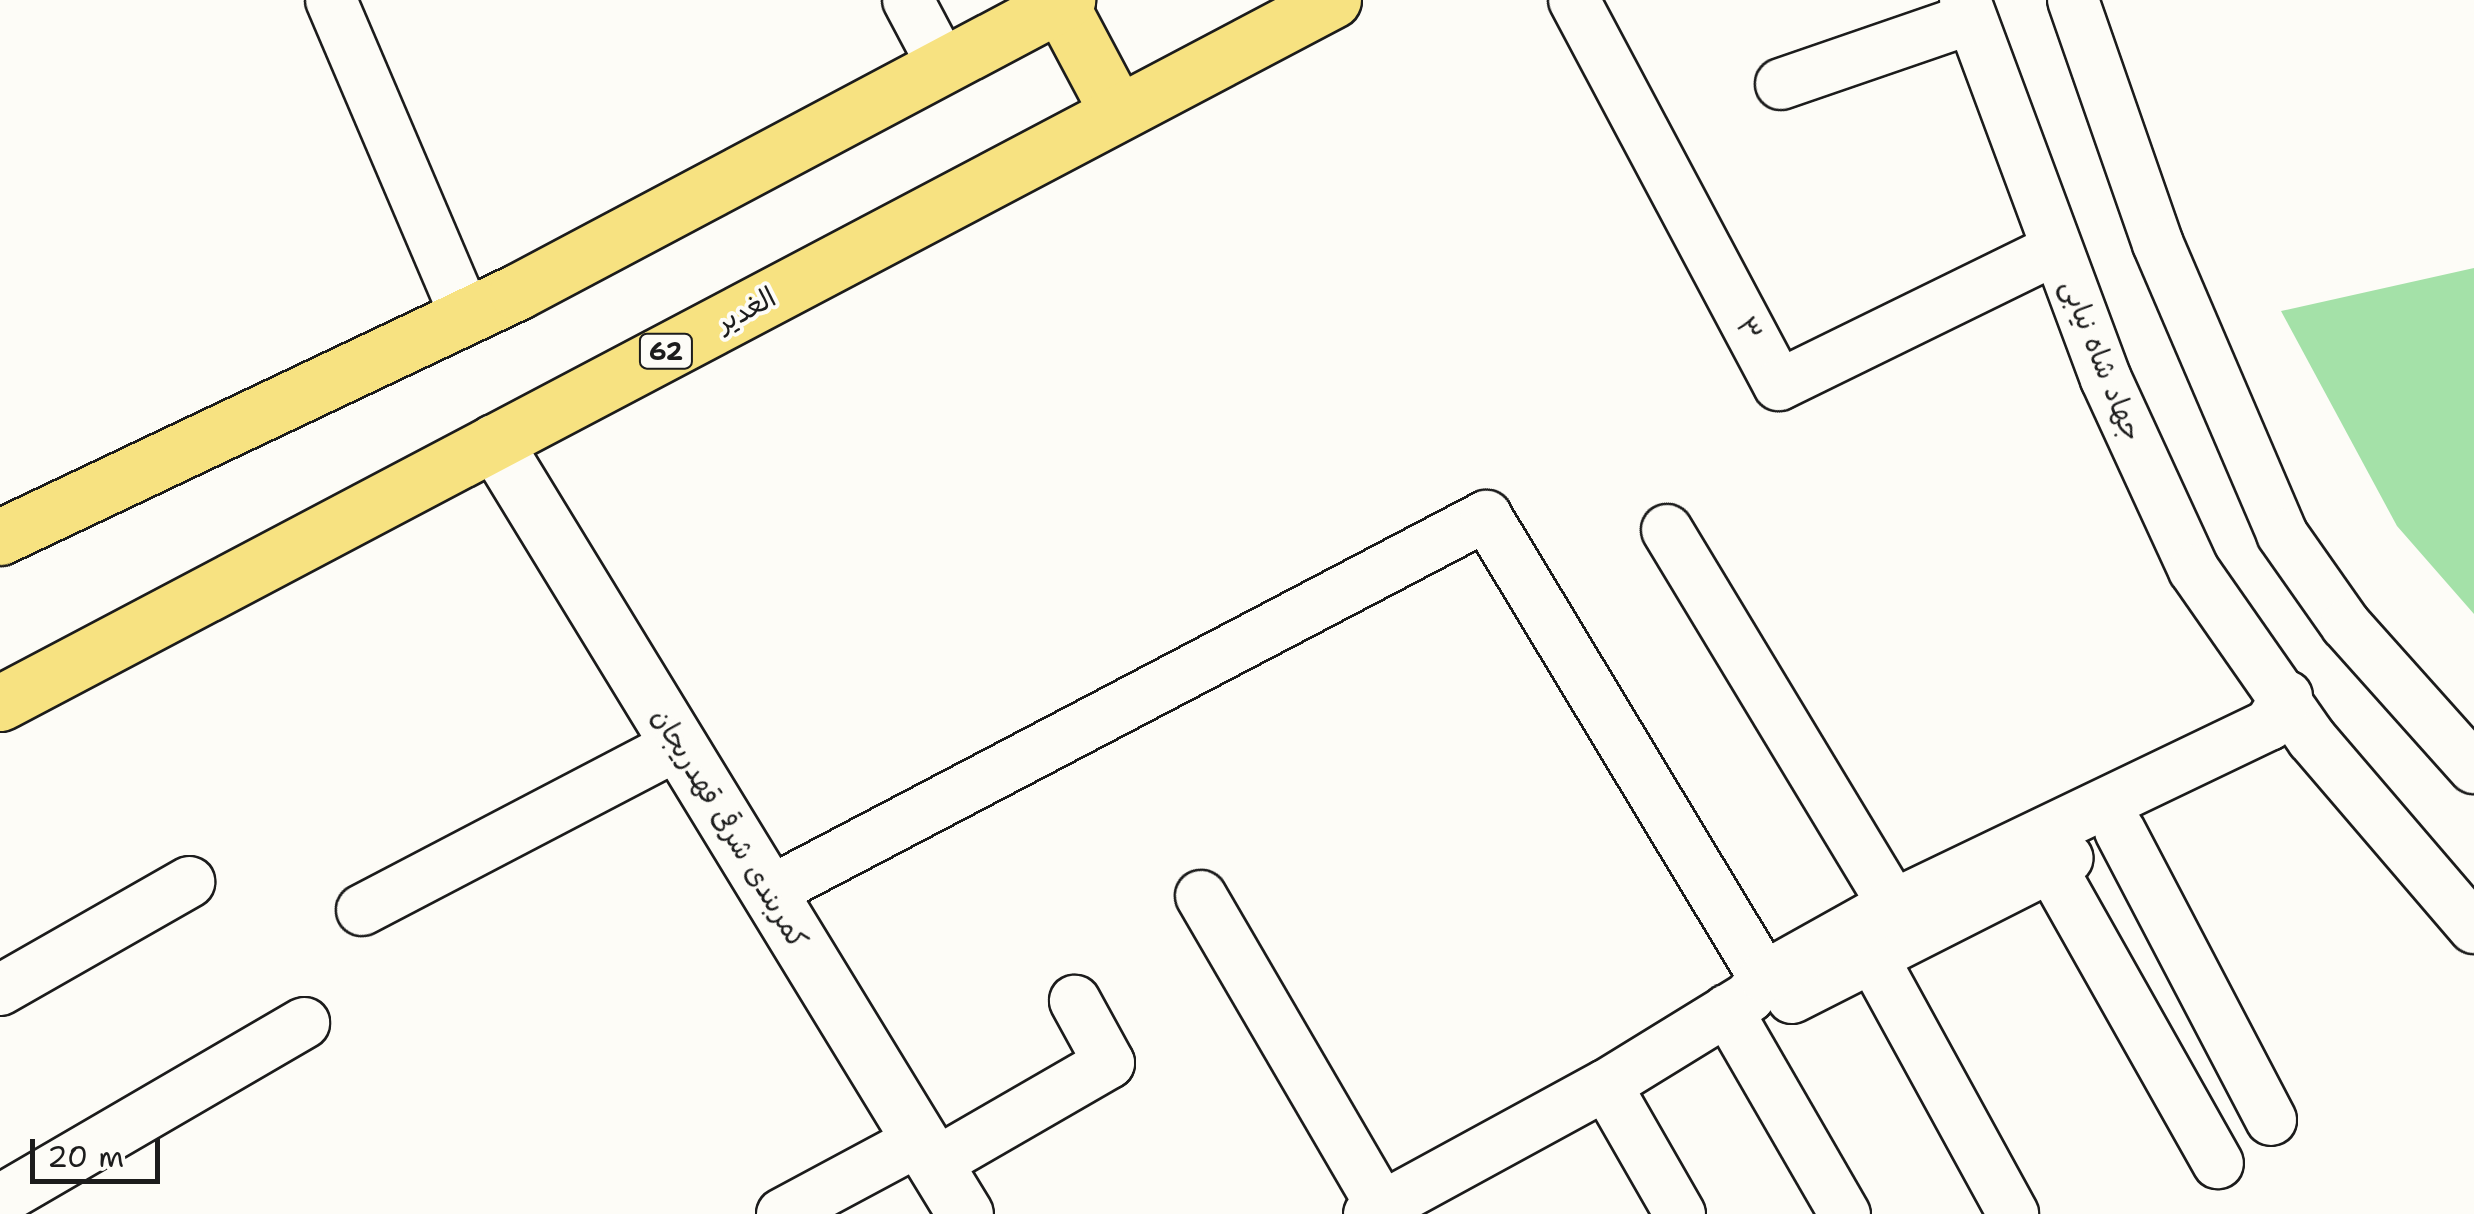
<!DOCTYPE html>
<html>
<head>
<meta charset="utf-8">
<style>
  body { margin:0 }
  #map { position:relative; width:2474px; height:1214px; overflow:hidden; background:#fdfcf7; font-family:"Shantell Sans","Playpen Sans Arabic",sans-serif }
  div>[style] { position:absolute }
  .green>* { inset:0; background:#a4e1a8 }
  .roads { filter:drop-shadow(2px 0 #1c1c1c) drop-shadow(-2px 0 #1c1c1c) drop-shadow(0 2px #1c1c1c) drop-shadow(0 -2px #1c1c1c) }
  .minor>* { height:50px; margin:-25px; padding:0 25px; transform-origin:25px; border-radius:25px; background:#fdfcf7 }
  .tertiary>* { height:55px; margin:-27.5px; padding:0 27.5px; transform-origin:27.5px; border-radius:27.5px; background:#fdfcf7 }
  .trunk>* { height:55px; margin:-27.5px; padding:0 27.5px; transform-origin:27.5px; border-radius:27.5px; background:#f7e281 }
  span { translate:-50% -50%; white-space:nowrap; text-align:center; line-height:1.15; -webkit-text-stroke:8px #fdfcf7; paint-order:stroke }
  .shield-label span { padding:2px 8px; background:#fdfcf7; border:2px solid; border-radius:8px; -webkit-text-stroke-width:0 }
  .shield-label { font-size:25px; color:#1c1c1c; font-weight:700 }
  .street-label { font-size:28px; color:#1c1c1c }
  .scale { position:absolute; left:30px; top:1139px; width:130px; height:45px; box-sizing:border-box; border:5px solid #1c1c1c; border-top:0; padding-left:12px; font-size:30px; line-height:35px; white-space:nowrap; color:#1c1c1c; -webkit-text-stroke:8px #fdfcf7; paint-order:stroke }
</style>
</head>
<body>
<div id="map">
  <div class="green">
    <div style="clip-path:polygon(2474px 268px,2474px 614px,2397px 526px,2281px 311px)"></div>
  </div>
  <div class="roads">
    <div class="minor">
      <div style="left:331px;top:0;width:344px;rotate:66.9deg"></div>
      <div style="left:908px;top:0;width:75px;rotate:62.1deg"></div>
      <div style="left:1574px;top:0;width:436px;rotate:62deg"></div>
      <div style="left:1779px;top:385px;width:309px;rotate:-26.1deg"></div>
      <div style="left:1965px;top:0;width:404px;rotate:69.6deg"></div>
      <div style="left:2106px;top:379px;width:210px;rotate:65.3deg"></div>
      <div style="left:2194px;top:570px;width:206px;rotate:55.1deg"></div>
      <div style="left:2312px;top:739px;width:249px;rotate:49.4deg"></div>
      <div style="left:2073px;top:0;width:258px;rotate:70.8deg"></div>
      <div style="left:2158px;top:244px;width:315px;rotate:66.8deg"></div>
      <div style="left:2282px;top:534px;width:111px;rotate:54.9deg"></div>
      <div style="left:2346px;top:625px;width:192px;rotate:48.2deg"></div>
      <div style="left:1781px;top:84px;width:200px;rotate:-19deg"></div>
      <div style="left:1667px;top:530px;width:438px;rotate:58.9deg"></div>
      <div style="left:2120px;top:831px;width:326px;rotate:62.4deg"></div>
      <div style="left:2051px;top:867px;width:340px;rotate:60.6deg"></div>
      <div style="left:769px;top:892px;width:810px;rotate:-27.67deg"></div>
      <div style="left:1486px;top:516px;width:538px;rotate:58.91deg"></div>
      <div style="left:1201px;top:896px;width:360px;rotate:59.8deg"></div>
      <div style="left:362px;top:910px;width:358px;rotate:-27.6deg"></div>
      <div style="left:1873px;top:958px;width:292px;rotate:61.3deg"></div>
      <div style="left:0;top:990px;width:218px;rotate:-29.7deg"></div>
      <div style="left:1792px;top:998px;width:309px;rotate:-26.9deg"></div>
      <div style="left:1727px;top:1010px;width:236px;rotate:60deg"></div>
      <div style="left:1606px;top:1085px;width:149px;rotate:60.2deg"></div>
      <div style="left:934px;top:1164px;width:202px;rotate:-30deg"></div>
      <div style="left:1109px;top:1063px;width:71px;rotate:-118.7deg"></div>
      <div style="left:0;top:1200px;width:352px;rotate:-30.2deg"></div>
      <div style="left:782px;top:1214px;width:157px;rotate:-28.2deg"></div>
      <div style="left:1369px;top:1214px;width:270px;rotate:-28.6deg"></div>
      <div style="left:1606px;top:1085px;width:168px;rotate:-31.6deg"></div>
      <div style="left:1749px;top:997px;width:25px;rotate:-53deg"></div>
      <div style="left:1764px;top:977px;width:148px;rotate:-29.2deg"></div>
      <div style="left:1893px;top:905px;width:417px;rotate:-25.6deg"></div>
      <div style="left:2269px;top:725px;width:34px;rotate:-58deg"></div>
    </div>
    <div class="tertiary">
      <div style="left:494px;top:442px;width:904px;rotate:58.61deg"></div>
    </div>
    <div class="trunk">
      <div style="left:1060px;top:4px;width:123px;rotate:62deg"></div>
      <div style="left:0;top:537px;width:572px;rotate:-25.36deg"></div>
      <div style="left:517px;top:292px;width:623px;rotate:-27.96deg"></div>
      <div style="left:0;top:703px;width:1507px;rotate:-27.81deg"></div>
    </div>
  </div>
  <div class="shield-label">
    <span style="left:666px;top:351px">62</span>
  </div>
  <div class="street-label">
    <span style="left:746px;top:309px;rotate:-28deg">الغدیر</span>
    <span style="left:1749px;top:329px;rotate:62deg">۳</span>
    <span style="left:2102px;top:360px;rotate:68deg">جهاد شاه نیابی</span>
    <span style="left:730px;top:828px;rotate:59deg">کمربندی شرقی قهدریجان</span>
  </div>
  <div class="scale">20 m</div>
</div>
</body>
</html>
